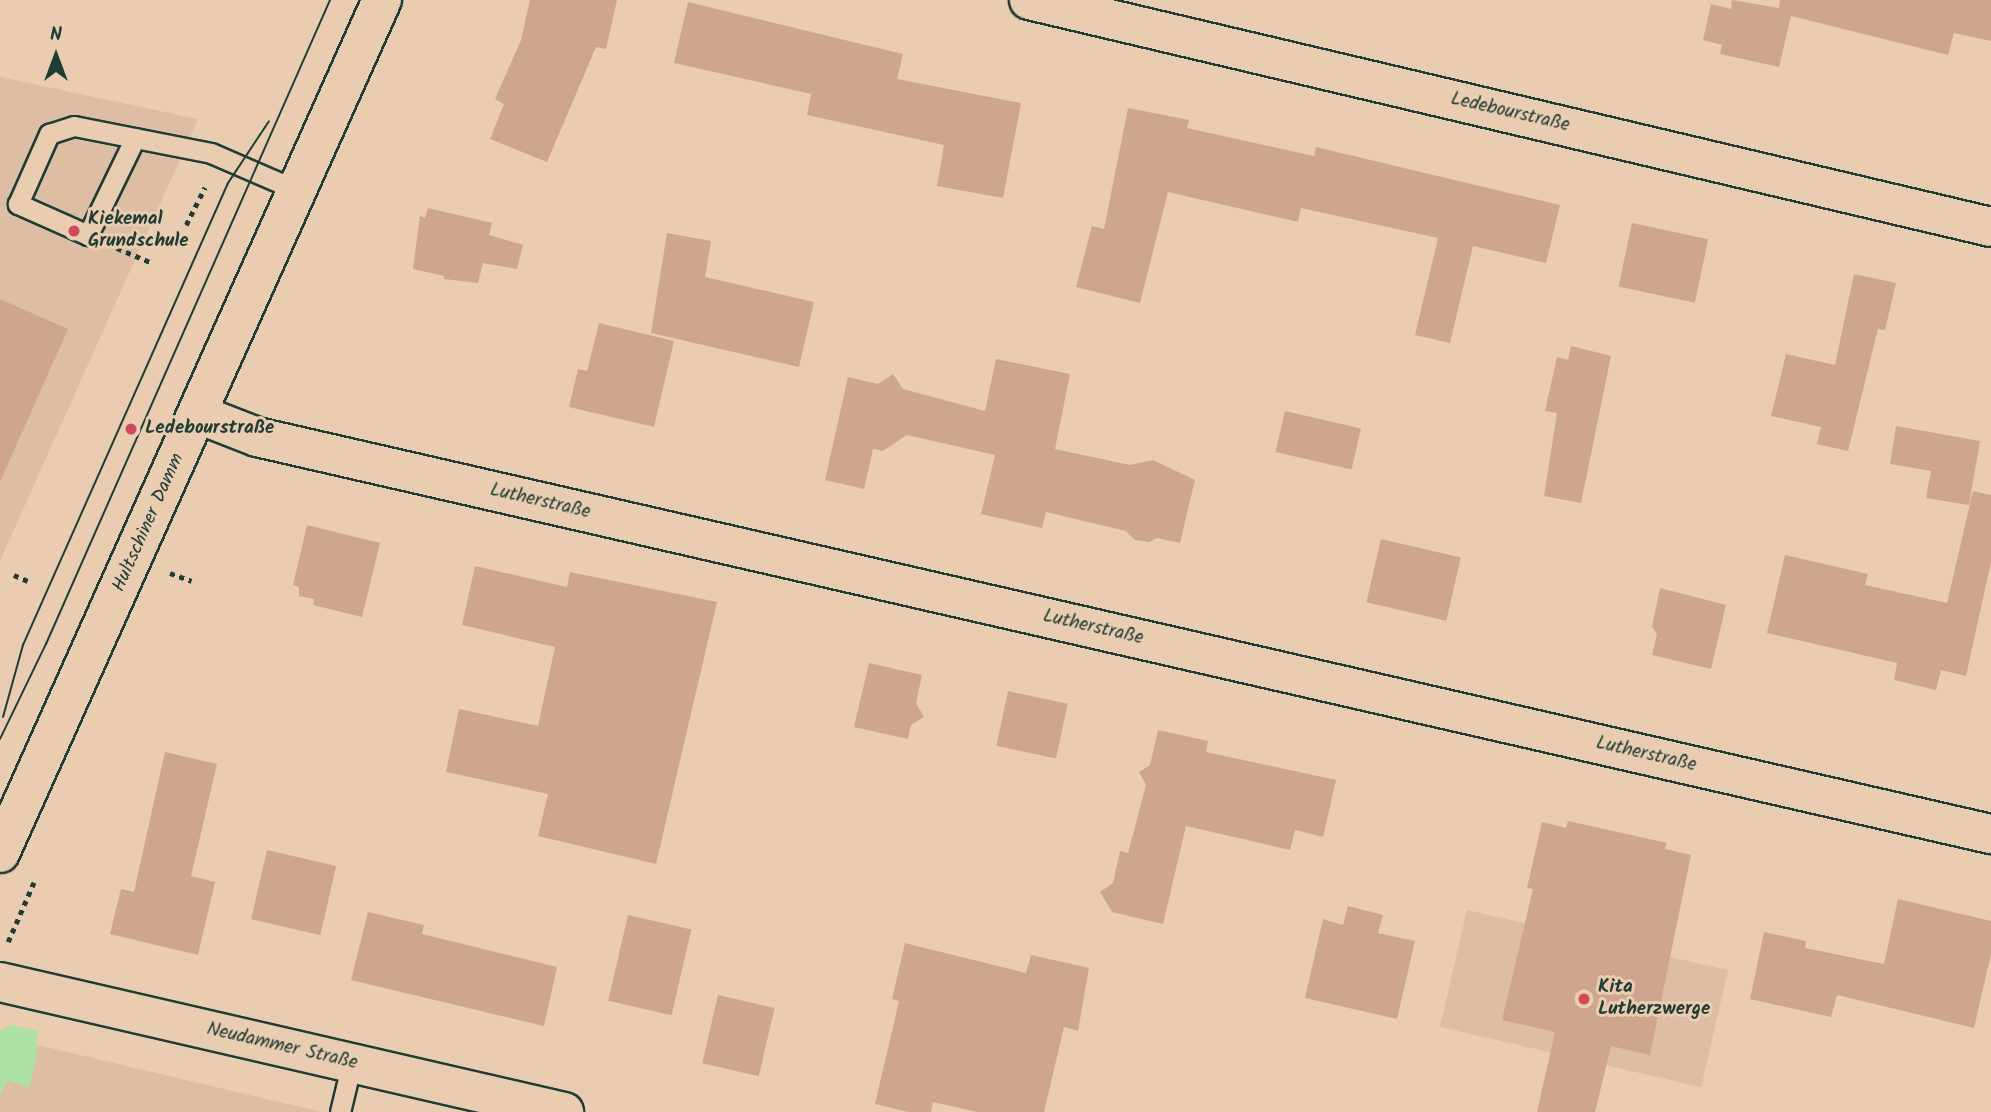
<!DOCTYPE html>
<html>
<head>
<meta charset="utf-8">
<style>
  body { margin:0 }
  #map { position:relative; width:1991px; height:1112px; overflow:hidden; background:#eacdb1; font-family:Kalam,sans-serif }
  div>[style] { position:absolute }
  .built>* { inset:0; background:#ddbea4; transform-origin:0 0 }
  .green>* { inset:0; background:#ade2a4 }
  .building>* { inset:0; background:#cda68d; transform-origin:0 0 }
  .path>* { height:4.5px; margin-top:-2.25px; transform-origin:0; background:repeating-linear-gradient(90deg,#1f3d34 0 5px,transparent 0 10px) }
  .roads { filter:drop-shadow(2px 0 #1f3d34) drop-shadow(-2px 0 #1f3d34) drop-shadow(0 2px #1f3d34) drop-shadow(0 -2px #1f3d34) }
  .service>* { height:19px; margin:-9.5px; padding:0 9.5px; transform-origin:9.5px; border-radius:9.5px; background:#eacdb1 }
  .minor>* { height:38px; margin:-19px; padding:0 19px; transform-origin:19px; border-radius:19px; background:#eacdb1 }
  .secondary>* { height:38px; margin:-19px; padding:0 19px; transform-origin:19px; border-radius:19px; background:#eacdb1 }
  .tram>* { height:2px; margin:-1px; padding:0 1px; transform-origin:1px; border-radius:1px; background:#1f3d34 }
  .dots>* { width:19px; height:19px; translate:-50% -50%; box-sizing:border-box; border:4px solid #eacdb1; border-radius:50% }
  span { translate:-50% -50%; white-space:nowrap; text-align:center; line-height:1.15; -webkit-text-stroke:6px #eacdb1; paint-order:stroke }
  .street-label { font-size:19px; color:#1f3d34 }
  .poi-label { font-size:19px; color:#1f3d34; font-weight:700 }
  .left { translate:0 -50%; text-align:left }
  .north { position:absolute; left:21px; top:21px; width:70px; height:70px; -webkit-text-stroke:5px #eacdb1; paint-order:stroke; rotate:0deg; font-size:19px; font-weight:700; line-height:28px; text-align:center; color:#1f3d34 }
  .north::after { content:''; display:block; margin:auto; width:24px; height:32px; background:#1f3d34; clip-path:polygon(50% 0,100% 100%,50% 72%,0 100%) }
</style>
</head>
<body>
<div id="map">
  <div class="built">
    <div style="clip-path:polygon(0 77px,198px 119px,0 561px)"></div>
    <div style="left:1467px;top:910px;width:268px;height:120px;rotate:13deg"></div>
    <div style="clip-path:polygon(0 1036px,322px 1112px,0 1112px)"></div>
  </div>
  <div class="green">
    <div style="clip-path:polygon(11px 1025px,38px 1031px,36px 1060px,29px 1088px,8px 1080px,0 1096px,0 1031px)"></div>
  </div>
  <div class="building">
    <div style="clip-path:polygon(530px 0,617px 0,606px 49px,596px 47px,547px 162px,490px 139px,504px 104px,495px 99px,521px 40px)"></div>
    <div style="clip-path:polygon(1732px 0,1779px 8px,1780px 0,1991px 0,1991px 41px,1954px 33px,1948px 55px,1791px 16px,1779px 67px,1720px 54px,1722px 45px,1703px 40px,1711px 4px,1731px 9px)"></div>
    <div style="clip-path:polygon(688px 2px,903px 54px,897px 79px,1021px 103px,1003px 198px,937px 186px,944px 145px,807px 115px,811px 94px,674px 63px)"></div>
    <div style="clip-path:polygon(1128px 108px,1189px 120px,1187px 128px,1314px 156px,1316px 147px,1560px 205px,1546px 263px,1473px 246px,1450px 343px,1415px 335px,1438px 238px,1301px 208px,1298px 222px,1168px 192px,1140px 303px,1076px 287px,1092px 226px,1104px 229px)"></div>
    <div style="clip-path:polygon(428px 208px,492px 223px,489px 235px,523px 245px,517px 269px,483px 263px,478px 283px,444px 279px,444px 276px,413px 269px,420px 216px,425px 218px)"></div>
    <div style="left:1632px;top:223px;width:78px;height:65px;rotate:12deg"></div>
    <div style="clip-path:polygon(667px 233px,711px 241px,705px 277px,814px 302px,799px 367px,651px 333px)"></div>
    <div style="clip-path:polygon(1854px 274px,1896px 283px,1885px 330px,1878px 329px,1848px 451px,1817px 444px,1821px 427px,1771px 416px,1786px 354px,1835px 365px)"></div>
    <div style="clip-path:polygon(0 299px,68px 329px,0 482px)"></div>
    <div style="clip-path:polygon(599px 323px,674px 341px,654px 427px,569px 407px,578px 369px,587px 371px)"></div>
    <div style="clip-path:polygon(1571px 346px,1611px 356px,1581px 503px,1544px 496px,1557px 413px,1545px 411px,1557px 357px,1568px 360px)"></div>
    <div style="clip-path:polygon(996px 359px,1070px 374px,1055px 449px,1130px 465px,1153px 460px,1195px 480px,1180px 543px,1157px 538px,1149px 542px,1135px 540px,1126px 531px,1046px 512px,1042px 528px,981px 514px,995px 455px,907px 435px,883px 451px,873px 449px,864px 489px,825px 480px,848px 377px,878px 384px,893px 374px,903px 389px,985px 411px)"></div>
    <div style="left:1285px;top:411px;width:78px;height:42px;rotate:13deg"></div>
    <div style="clip-path:polygon(1896px 426px,1980px 441px,1969px 505px,1926px 498px,1931px 471px,1890px 464px)"></div>
    <div style="clip-path:polygon(1973px 491px,1991px 495px,1991px 562px,1966px 676px,1941px 670px,1936px 690px,1894px 680px,1897px 663px,1767px 633px,1785px 555px,1868px 574px,1865px 585px,1947px 603px)"></div>
    <div style="clip-path:polygon(307px 525px,380px 543px,362px 617px,313px 605px,314px 599px,299px 596px,299px 587px,293px 585px)"></div>
    <div style="left:1381px;top:539px;width:82px;height:65px;rotate:13deg"></div>
    <div style="clip-path:polygon(475px 566px,567px 587px,570px 572px,717px 602px,656px 864px,538px 836px,548px 794px,446px 772px,459px 709px,538px 726px,555px 647px,462px 625px)"></div>
    <div style="clip-path:polygon(1660px 588px,1726px 605px,1711px 669px,1652px 655px,1657px 634px,1652px 627px)"></div>
    <div style="clip-path:polygon(869px 663px,922px 675px,916px 703px,924px 717px,911px 725px,908px 739px,854px 727px)"></div>
    <div style="left:1008px;top:691px;width:61px;height:56px;rotate:12deg"></div>
    <div style="clip-path:polygon(1158px 730px,1208px 741px,1206px 752px,1336px 780px,1323px 837px,1295px 830px,1290px 850px,1186px 826px,1163px 924px,1112px 912px,1100px 892px,1113px 883px,1120px 851px,1128px 853px,1146px 785px,1139px 772px,1150px 765px)"></div>
    <div style="clip-path:polygon(165px 752px,217px 764px,191px 876px,215px 882px,198px 955px,110px 934px,121px 889px,134px 892px)"></div>
    <div style="clip-path:polygon(1568px 821px,1667px 843px,1665px 849px,1691px 855px,1650px 1055px,1611px 1046px,1595px 1112px,1537px 1112px,1555px 1032px,1502px 1020px,1533px 889px,1527px 888px,1542px 822px,1566px 828px)"></div>
    <div style="left:267px;top:850px;width:71px;height:71px;rotate:13deg"></div>
    <div style="clip-path:polygon(1898px 899px,1991px 921px,1991px 954px,1974px 1028px,1837px 995px,1831px 1017px,1750px 999px,1764px 932px,1806px 941px,1805px 948px,1884px 964px)"></div>
    <div style="clip-path:polygon(1348px 906px,1383px 915px,1378px 933px,1415px 941px,1397px 1019px,1305px 998px,1323px 919px,1343px 925px)"></div>
    <div style="clip-path:polygon(368px 912px,424px 925px,422px 934px,557px 967px,544px 1026px,351px 980px)"></div>
    <div style="left:628px;top:915px;width:65px;height:88px;rotate:13deg"></div>
    <div style="clip-path:polygon(905px 943px,1026px 973px,1031px 955px,1089px 968px,1078px 1031px,1064px 1027px,1044px 1112px,977px 1112px,933px 1102px,931px 1112px,908px 1112px,875px 1104px,899px 1001px,892px 999px)"></div>
    <div style="left:718px;top:995px;width:58px;height:70px;rotate:13deg"></div>
  </div>
  <div class="path">
    <div style="left:186px;top:225px;width:42px;rotate:-63.4deg"></div>
    <div style="left:117px;top:248px;width:36px;rotate:23deg"></div>
    <div style="left:170px;top:573px;width:23px;rotate:20deg"></div>
    <div style="left:14px;top:575px;width:15px;rotate:23deg"></div>
    <div style="left:8px;top:942px;width:65px;rotate:-66.6deg"></div>
  </div>
  <div class="roads">
    <div class="service">
      <div style="left:135px;top:138px;width:108px;rotate:115.9deg"></div>
      <div style="left:88px;top:235px;width:77px;rotate:-156.1deg"></div>
      <div style="left:18px;top:204px;width:77px;rotate:-66.1deg"></div>
      <div style="left:49px;top:134px;width:26px;rotate:-18deg"></div>
      <div style="left:74px;top:126px;width:140px;rotate:11.1deg"></div>
      <div style="left:211px;top:153px;width:96px;rotate:23.4deg"></div>
      <div style="left:340px;top:1112px;width:51px;rotate:-76.5deg"></div>
    </div>
    <div class="minor">
      <div style="left:1029px;top:0;width:988px;rotate:13.28deg"></div>
      <div style="left:198px;top:414px;width:63px;rotate:21.3deg"></div>
      <div style="left:257px;top:437px;width:1779px;rotate:12.9deg"></div>
      <div style="left:0;top:982px;width:579px;rotate:12.98deg"></div>
    </div>
    <div class="secondary">
      <div style="left:0;top:853px;width:935px;rotate:-65.88deg"></div>
    </div>
  </div>
  <div class="tram">
    <div style="left:3px;top:717px;width:75px;rotate:-74.5deg"></div>
    <div style="left:23px;top:645px;width:505px;rotate:-66.07deg"></div>
    <div style="left:228px;top:183px;width:74px;rotate:-56.5deg"></div>
    <div style="left:0;top:739px;width:106px;rotate:-64.2deg"></div>
    <div style="left:46px;top:644px;width:704px;rotate:-66.2deg"></div>
  </div>
  <div class="dots">
    <div style="left:74px;top:231px;background:#d1495b"></div>
    <div style="left:131px;top:429px;background:#d1495b"></div>
    <div style="left:1584px;top:999px;background:#d1495b"></div>
  </div>
  <div class="street-label">
    <span style="left:1510px;top:113px;rotate:13deg">Ledebourstraße</span>
    <span style="left:540px;top:502px;rotate:13deg">Lutherstraße</span>
    <span style="left:149px;top:523px;rotate:-66deg">Hultschiner Damm</span>
    <span style="left:1093px;top:628px;rotate:13deg">Lutherstraße</span>
    <span style="left:1646px;top:755px;rotate:13deg">Lutherstraße</span>
    <span style="left:282px;top:1047px;rotate:13deg">Neudammer Straße</span>
  </div>
  <div class="poi-label">
    <span class="left" style="left:88px;top:231px">Kiekemal<br>Grundschule</span>
    <span class="left" style="left:145px;top:429px">Ledebourstraße</span>
    <span class="left" style="left:1598px;top:999px">Kita<br>Lutherzwerge</span>
  </div>
  <div class="north">N</div>
</div>
</body>
</html>
